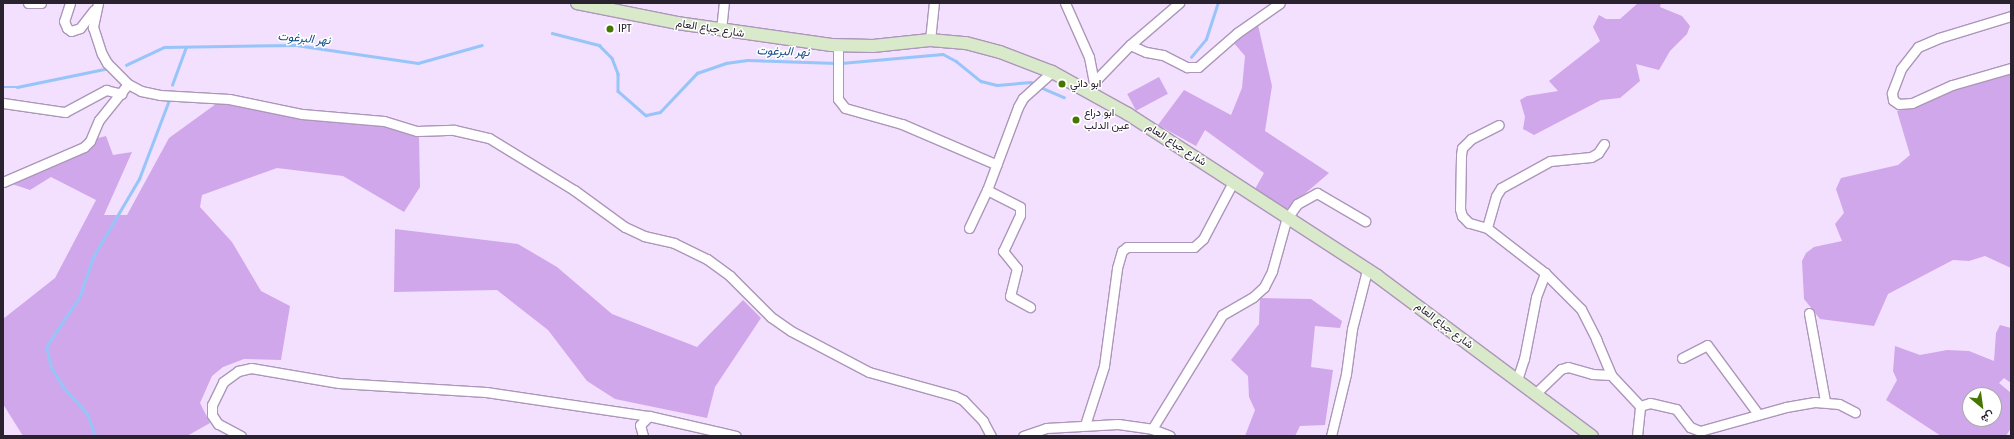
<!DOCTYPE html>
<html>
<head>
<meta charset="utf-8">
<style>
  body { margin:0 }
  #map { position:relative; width:2014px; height:439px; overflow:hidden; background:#f2e0fe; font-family:"Fira Sans Condensed",Vazirmatn,sans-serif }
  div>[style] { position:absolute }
  .green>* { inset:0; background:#d1a7eb; transform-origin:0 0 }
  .stream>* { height:2.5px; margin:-1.25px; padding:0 1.25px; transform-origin:1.25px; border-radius:1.25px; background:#97c4f9 }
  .roads { filter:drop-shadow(1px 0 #ac96b9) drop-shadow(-1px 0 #ac96b9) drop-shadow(0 1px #ac96b9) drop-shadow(0 -1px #ac96b9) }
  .street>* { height:9px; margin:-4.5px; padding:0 4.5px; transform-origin:4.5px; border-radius:4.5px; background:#fff }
  .secondary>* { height:12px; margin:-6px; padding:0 6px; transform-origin:6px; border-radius:6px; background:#d9eaca }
  .dots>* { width:11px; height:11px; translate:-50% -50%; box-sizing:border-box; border:2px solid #fff; border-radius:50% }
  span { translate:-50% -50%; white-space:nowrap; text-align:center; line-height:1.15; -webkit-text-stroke:3px #fff; paint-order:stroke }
  .poi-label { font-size:11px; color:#2b2230 }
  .left { translate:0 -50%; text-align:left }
  .street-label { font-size:11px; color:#2b2230 }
  .water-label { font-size:12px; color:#144f89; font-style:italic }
  .frame { position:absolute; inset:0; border:4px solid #2b2230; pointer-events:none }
  .north { position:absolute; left:1962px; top:387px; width:40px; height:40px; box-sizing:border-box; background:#fff; border:1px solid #aaa7ac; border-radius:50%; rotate:151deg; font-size:11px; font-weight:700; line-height:16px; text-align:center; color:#2b2230 }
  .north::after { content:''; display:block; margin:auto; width:14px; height:18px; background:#457700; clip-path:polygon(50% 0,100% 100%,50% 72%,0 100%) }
</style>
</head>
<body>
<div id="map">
  <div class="green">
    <div style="clip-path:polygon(1638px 3px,1661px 3px,1660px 7px,1682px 16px,1690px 26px,1687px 34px,1670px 51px,1659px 70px,1636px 64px,1640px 81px,1620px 98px,1601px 100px,1534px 135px,1523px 129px,1525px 117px,1520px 100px,1527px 96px,1558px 91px,1549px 81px,1600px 41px,1593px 27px,1599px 15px,1606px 19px,1620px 19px)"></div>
    <div style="clip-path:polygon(1258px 25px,1272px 86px,1265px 131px,1329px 173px,1286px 210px,1255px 189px,1264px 173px,1205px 130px,1196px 146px,1158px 125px,1184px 90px,1231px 115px,1242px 88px,1245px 56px,1233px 42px)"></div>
    <div style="clip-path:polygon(2011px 73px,2011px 268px,1985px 256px,1969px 261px,1953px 260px,1888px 294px,1874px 326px,1820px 319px,1804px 299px,1802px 261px,1806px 253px,1814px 247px,1842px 241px,1835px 224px,1844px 213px,1836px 189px,1841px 178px,1898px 165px,1910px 155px,1897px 111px,1953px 89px)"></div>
    <div style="left:1159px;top:77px;width:19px;height:36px;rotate:62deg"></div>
    <div style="clip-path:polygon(220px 101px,293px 117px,388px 125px,419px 136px,420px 187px,404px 212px,343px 176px,277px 168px,202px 195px,200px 207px,232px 242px,261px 291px,290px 306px,281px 360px,244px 359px,223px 367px,212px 376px,200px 403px,210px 423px,187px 436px,23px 436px,3px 404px,3px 319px,55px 278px,96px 200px,51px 177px,30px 190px,12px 184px,82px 151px,94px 139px,106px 136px,113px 155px,132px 152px,104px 215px,127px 215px,169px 138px)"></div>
    <div style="clip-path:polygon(395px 229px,518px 244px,557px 267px,612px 314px,697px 347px,743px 300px,761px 318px,715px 387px,707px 418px,615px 399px,587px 381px,548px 330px,497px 290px,394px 292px)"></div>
    <div style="clip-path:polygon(1260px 298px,1311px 299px,1342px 321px,1340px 328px,1315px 326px,1311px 367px,1333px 370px,1325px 425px,1300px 426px,1295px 436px,1245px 436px,1255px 410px,1249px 397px,1248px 376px,1231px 360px,1259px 324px)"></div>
    <div style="clip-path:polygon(evenodd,2000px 325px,2011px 328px,2011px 383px,2004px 378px,1999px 383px,2011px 393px,2011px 428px,2006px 436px,1941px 436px,1886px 400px,1897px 380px,1893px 371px,1895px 346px,1920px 355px,1947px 350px,1969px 351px,1994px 361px,1996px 333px,2000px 325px,1970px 395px,1994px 395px,1994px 419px,1970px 419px,1970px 395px)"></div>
  </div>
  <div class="stream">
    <div style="left:552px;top:33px;width:49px;rotate:14.3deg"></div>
    <div style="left:599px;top:45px;width:18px;rotate:45deg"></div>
    <div style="left:612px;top:58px;width:17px;rotate:69deg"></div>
    <div style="left:618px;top:74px;width:17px;rotate:90deg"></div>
    <div style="left:618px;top:91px;width:37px;rotate:41deg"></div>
    <div style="left:646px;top:115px;width:14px;rotate:-12deg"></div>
    <div style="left:660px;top:112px;width:54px;rotate:-46.5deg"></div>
    <div style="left:697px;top:73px;width:31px;rotate:-19deg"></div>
    <div style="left:726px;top:63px;width:21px;rotate:-8deg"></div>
    <div style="left:747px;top:60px;width:89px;rotate:1.9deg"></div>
    <div style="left:1191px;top:57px;width:23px;rotate:-50deg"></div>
    <div style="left:1206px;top:39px;width:38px;rotate:-72deg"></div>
    <div style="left:841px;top:63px;width:102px;rotate:-5deg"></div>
    <div style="left:943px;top:54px;width:15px;rotate:28deg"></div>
    <div style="left:956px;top:61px;width:32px;rotate:39deg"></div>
    <div style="left:981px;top:81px;width:16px;rotate:14deg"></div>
    <div style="left:997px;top:85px;width:34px;rotate:-5deg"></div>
    <div style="left:1031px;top:82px;width:4px;rotate:27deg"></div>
    <div style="left:126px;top:65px;width:42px;rotate:-25.3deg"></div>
    <div style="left:164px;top:47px;width:132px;rotate:-0.9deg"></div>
    <div style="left:296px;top:45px;width:123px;rotate:8.4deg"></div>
    <div style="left:418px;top:63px;width:66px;rotate:-15.7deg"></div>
    <div style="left:172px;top:85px;width:40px;rotate:-69.8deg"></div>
    <div style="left:3px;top:87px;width:14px"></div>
    <div style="left:17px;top:87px;width:90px;rotate:-11.6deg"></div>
    <div style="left:1040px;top:87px;width:26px;rotate:23deg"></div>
    <div style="left:1103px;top:116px;width:6px;rotate:-9deg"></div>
    <div style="left:95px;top:436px;width:23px;rotate:-110deg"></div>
    <div style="left:87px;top:414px;width:36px;rotate:-132deg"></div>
    <div style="left:63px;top:387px;width:22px;rotate:-122deg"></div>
    <div style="left:51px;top:368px;width:22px;rotate:-103deg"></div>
    <div style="left:46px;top:347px;width:61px;rotate:-56.3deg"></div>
    <div style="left:80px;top:296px;width:41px;rotate:-71.6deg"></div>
    <div style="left:93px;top:257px;width:91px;rotate:-59.5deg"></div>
    <div style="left:139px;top:179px;width:85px;rotate:-69.2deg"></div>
  </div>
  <div class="roads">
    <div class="street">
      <div style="left:28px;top:3px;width:13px"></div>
      <div style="left:70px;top:3px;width:19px;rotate:108deg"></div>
      <div style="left:64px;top:21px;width:8px;rotate:67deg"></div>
      <div style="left:67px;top:28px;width:5px;rotate:37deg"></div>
      <div style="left:71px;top:31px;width:9px;rotate:-18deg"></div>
      <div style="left:80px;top:28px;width:23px;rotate:-52deg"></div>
      <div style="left:98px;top:3px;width:25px;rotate:102deg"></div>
      <div style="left:93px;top:27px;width:28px;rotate:72deg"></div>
      <div style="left:102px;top:54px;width:10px;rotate:61deg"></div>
      <div style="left:107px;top:63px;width:30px;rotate:45deg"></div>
      <div style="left:128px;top:84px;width:15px;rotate:28deg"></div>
      <div style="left:141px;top:91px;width:19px;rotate:12deg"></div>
      <div style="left:160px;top:95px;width:69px;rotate:3.3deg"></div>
      <div style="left:229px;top:99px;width:75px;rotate:11.6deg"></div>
      <div style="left:302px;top:114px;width:82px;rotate:4.9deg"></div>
      <div style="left:384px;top:121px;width:34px;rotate:17deg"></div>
      <div style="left:417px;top:131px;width:37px;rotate:-2deg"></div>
      <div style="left:454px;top:130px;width:36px;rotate:13deg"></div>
      <div style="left:489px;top:138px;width:100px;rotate:31.5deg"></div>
      <div style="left:574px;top:190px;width:63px;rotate:36deg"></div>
      <div style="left:625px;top:227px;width:21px;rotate:25deg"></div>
      <div style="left:644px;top:236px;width:31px;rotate:13deg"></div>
      <div style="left:674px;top:243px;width:37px;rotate:26deg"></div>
      <div style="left:707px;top:259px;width:29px;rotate:36deg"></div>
      <div style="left:730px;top:276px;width:58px;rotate:45deg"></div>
      <div style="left:771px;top:317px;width:24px;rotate:35deg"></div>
      <div style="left:791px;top:331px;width:88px;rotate:27.7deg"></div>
      <div style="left:869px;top:372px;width:89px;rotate:15.6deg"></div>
      <div style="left:955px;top:396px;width:9px;rotate:27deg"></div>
      <div style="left:963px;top:400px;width:29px;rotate:46deg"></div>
      <div style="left:983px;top:421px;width:17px;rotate:62deg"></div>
      <div style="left:1065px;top:3px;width:59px;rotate:66deg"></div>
      <div style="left:1089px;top:57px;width:25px;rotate:79deg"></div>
      <div style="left:2011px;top:16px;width:75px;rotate:163deg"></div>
      <div style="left:1939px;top:38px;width:23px;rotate:157deg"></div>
      <div style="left:1918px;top:47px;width:28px;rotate:128deg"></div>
      <div style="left:1901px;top:69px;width:26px;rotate:111deg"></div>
      <div style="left:1892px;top:93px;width:7px;rotate:82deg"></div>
      <div style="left:1893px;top:100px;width:7px;rotate:34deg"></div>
      <div style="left:1899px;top:104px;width:13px;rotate:-4deg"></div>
      <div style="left:1912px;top:103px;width:44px;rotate:-24.2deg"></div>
      <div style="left:1952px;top:85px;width:61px;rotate:-16.1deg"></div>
      <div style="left:721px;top:30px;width:27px;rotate:-84deg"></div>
      <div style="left:930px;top:40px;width:37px;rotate:-84deg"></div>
      <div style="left:838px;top:45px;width:54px;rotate:90deg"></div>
      <div style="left:838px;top:99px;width:11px;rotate:52deg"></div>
      <div style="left:845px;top:108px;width:59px;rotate:15.7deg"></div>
      <div style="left:902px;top:124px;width:103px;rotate:23.3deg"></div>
      <div style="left:1130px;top:45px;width:17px;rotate:24deg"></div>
      <div style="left:1146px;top:52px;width:17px;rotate:10deg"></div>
      <div style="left:1163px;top:55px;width:27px;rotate:27deg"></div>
      <div style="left:1187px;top:67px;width:11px"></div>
      <div style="left:1198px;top:67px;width:52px;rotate:-41.1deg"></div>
      <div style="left:1237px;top:33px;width:52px;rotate:-34.9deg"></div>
      <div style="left:1091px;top:92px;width:10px;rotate:-73deg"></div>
      <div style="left:1094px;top:82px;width:52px;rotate:-45.8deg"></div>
      <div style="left:1130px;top:45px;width:65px;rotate:-40.6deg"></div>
      <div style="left:3px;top:103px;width:63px;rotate:8.3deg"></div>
      <div style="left:65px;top:112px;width:47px;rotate:-28.2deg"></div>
      <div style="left:106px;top:90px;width:16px;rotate:14deg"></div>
      <div style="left:1604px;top:144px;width:11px;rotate:124deg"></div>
      <div style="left:1598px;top:153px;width:8px;rotate:150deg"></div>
      <div style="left:1591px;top:157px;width:41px;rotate:174.4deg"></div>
      <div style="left:1550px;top:161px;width:56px;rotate:151.1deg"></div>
      <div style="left:1501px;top:188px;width:9px;rotate:122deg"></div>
      <div style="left:1496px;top:196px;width:33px;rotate:106deg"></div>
      <div style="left:1487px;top:228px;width:73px;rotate:37.8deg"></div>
      <div style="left:1545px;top:273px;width:51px;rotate:45deg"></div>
      <div style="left:1581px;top:309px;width:34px;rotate:63deg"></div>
      <div style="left:1596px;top:339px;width:39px;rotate:67deg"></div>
      <div style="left:1611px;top:375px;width:42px;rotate:46.9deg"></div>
      <div style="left:3px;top:182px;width:88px;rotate:-23.4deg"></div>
      <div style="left:84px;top:147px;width:8px;rotate:-45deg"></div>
      <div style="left:90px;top:141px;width:23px;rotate:-67deg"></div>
      <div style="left:99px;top:120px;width:46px;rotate:-51.1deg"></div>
      <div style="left:987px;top:190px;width:37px;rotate:27deg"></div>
      <div style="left:1020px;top:207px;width:8px;rotate:90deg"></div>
      <div style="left:1020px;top:215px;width:40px;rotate:115deg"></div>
      <div style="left:1003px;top:251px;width:22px;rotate:51deg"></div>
      <div style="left:1017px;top:268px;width:29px;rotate:104deg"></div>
      <div style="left:1010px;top:296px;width:23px;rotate:29deg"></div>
      <div style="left:1288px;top:217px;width:16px;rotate:-55deg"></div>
      <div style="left:1297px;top:204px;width:23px;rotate:-29deg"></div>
      <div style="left:1317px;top:193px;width:56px;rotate:30.3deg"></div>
      <div style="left:969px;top:228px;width:42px;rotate:-64.7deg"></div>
      <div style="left:987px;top:190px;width:89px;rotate:-69.5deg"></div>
      <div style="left:1018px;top:107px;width:10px;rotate:-61deg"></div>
      <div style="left:1023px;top:98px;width:39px;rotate:-42deg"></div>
      <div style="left:1487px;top:228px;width:19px;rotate:-164deg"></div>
      <div style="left:1469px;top:223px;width:10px;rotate:-135deg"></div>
      <div style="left:1462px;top:216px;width:7px;rotate:-106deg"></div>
      <div style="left:1460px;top:209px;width:54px;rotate:-88.9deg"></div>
      <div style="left:1461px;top:155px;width:7px;rotate:-82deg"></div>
      <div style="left:1462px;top:148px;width:13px;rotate:-45deg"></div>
      <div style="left:1471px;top:139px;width:31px;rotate:-27deg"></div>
      <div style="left:1809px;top:313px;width:89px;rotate:79.7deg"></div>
      <div style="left:1682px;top:358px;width:28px;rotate:-27deg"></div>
      <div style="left:1707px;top:345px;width:86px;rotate:53.5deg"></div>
      <div style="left:1517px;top:380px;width:22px;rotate:-72deg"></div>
      <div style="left:1524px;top:359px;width:63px;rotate:-79deg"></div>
      <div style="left:1536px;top:297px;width:26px;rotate:-69deg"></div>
      <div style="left:1535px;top:394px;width:36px;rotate:-44deg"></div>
      <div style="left:1561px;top:369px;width:7px;rotate:-16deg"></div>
      <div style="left:1568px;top:367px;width:25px;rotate:16deg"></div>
      <div style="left:1592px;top:374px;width:19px;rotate:3deg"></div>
      <div style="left:1085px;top:425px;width:62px;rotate:-72.1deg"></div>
      <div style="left:1104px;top:366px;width:99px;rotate:-82.4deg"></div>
      <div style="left:1117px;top:268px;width:18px;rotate:-74deg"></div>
      <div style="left:1122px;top:251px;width:6px;rotate:-39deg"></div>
      <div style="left:1127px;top:247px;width:67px"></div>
      <div style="left:1194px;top:247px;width:12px;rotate:-42deg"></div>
      <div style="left:1203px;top:239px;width:64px;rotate:-62.2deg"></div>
      <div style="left:1152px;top:429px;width:134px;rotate:-58.4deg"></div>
      <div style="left:1222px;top:315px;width:36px;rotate:-30deg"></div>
      <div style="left:1253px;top:297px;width:15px;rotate:-42deg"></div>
      <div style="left:1264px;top:287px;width:18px;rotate:-63deg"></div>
      <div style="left:1272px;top:271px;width:56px;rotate:-74.5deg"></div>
      <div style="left:241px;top:436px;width:26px;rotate:-152deg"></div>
      <div style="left:218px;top:424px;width:11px;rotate:-124deg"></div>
      <div style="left:212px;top:415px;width:10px;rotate:-90deg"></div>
      <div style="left:212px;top:405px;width:25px;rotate:-64deg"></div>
      <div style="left:223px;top:382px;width:19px;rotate:-36deg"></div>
      <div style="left:238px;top:371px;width:13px;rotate:-13deg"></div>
      <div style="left:251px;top:368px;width:89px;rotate:9.7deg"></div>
      <div style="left:339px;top:383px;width:147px;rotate:3.5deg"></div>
      <div style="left:486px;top:392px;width:165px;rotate:8.4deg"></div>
      <div style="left:643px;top:436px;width:11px;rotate:-105deg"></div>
      <div style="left:640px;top:425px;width:13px;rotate:-45deg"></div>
      <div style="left:649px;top:416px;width:89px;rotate:12.9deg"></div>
      <div style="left:1023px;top:436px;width:24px;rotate:-19deg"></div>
      <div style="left:1046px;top:428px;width:72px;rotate:-3.2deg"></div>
      <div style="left:1118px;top:424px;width:34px;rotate:8deg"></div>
      <div style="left:1152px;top:429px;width:19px;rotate:21deg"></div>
      <div style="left:1331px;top:436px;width:64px;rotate:-76.4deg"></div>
      <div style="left:1346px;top:374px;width:45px;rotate:-82.4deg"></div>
      <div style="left:1352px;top:329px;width:61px;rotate:-75.7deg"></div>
      <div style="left:1637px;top:436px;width:30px;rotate:-84deg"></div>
      <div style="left:1640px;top:406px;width:10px;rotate:-17deg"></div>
      <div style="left:1650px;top:403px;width:27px;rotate:13deg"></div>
      <div style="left:1676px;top:409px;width:23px;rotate:52deg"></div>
      <div style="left:1690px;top:427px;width:11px;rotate:22deg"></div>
      <div style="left:1700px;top:431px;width:89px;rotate:-15.6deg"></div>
      <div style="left:1786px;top:407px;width:29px;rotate:-10deg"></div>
      <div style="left:1815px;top:402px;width:24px;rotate:5deg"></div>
      <div style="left:1839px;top:404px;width:18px;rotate:27deg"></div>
    </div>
    <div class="secondary">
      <div style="left:577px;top:3px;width:102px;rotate:11.3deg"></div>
      <div style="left:677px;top:23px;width:156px;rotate:8.1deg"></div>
      <div style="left:831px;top:45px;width:42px;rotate:1.4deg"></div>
      <div style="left:873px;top:46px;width:57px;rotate:-6deg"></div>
      <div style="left:930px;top:40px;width:36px;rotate:5deg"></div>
      <div style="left:966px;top:43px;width:35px;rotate:15deg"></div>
      <div style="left:1000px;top:52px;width:56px;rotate:21deg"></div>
      <div style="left:1052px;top:72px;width:87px;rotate:28.9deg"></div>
      <div style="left:1128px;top:114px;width:297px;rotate:33deg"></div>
      <div style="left:1377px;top:276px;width:268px;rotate:36.7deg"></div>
    </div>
  </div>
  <div class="dots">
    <div style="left:610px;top:29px;background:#457700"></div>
    <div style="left:1062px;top:84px;background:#457700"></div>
    <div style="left:1076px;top:120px;background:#457700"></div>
  </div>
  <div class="poi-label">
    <span class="left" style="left:618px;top:29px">IPT</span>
    <span class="left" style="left:1070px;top:84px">ابو داني</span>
    <span class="left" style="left:1084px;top:120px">ابو دراع<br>عين الدلب</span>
  </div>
  <div class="street-label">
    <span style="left:710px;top:29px;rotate:9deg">شارع جباع العام</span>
    <span style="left:1176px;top:145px;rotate:33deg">شارع جباع العام</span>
    <span style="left:1444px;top:326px;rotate:37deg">شارع جباع العام</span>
  </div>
  <div class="water-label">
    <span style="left:304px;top:39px;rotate:5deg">نهر البرغوت</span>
    <span style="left:783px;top:52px;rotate:2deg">نهر البرغوت</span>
  </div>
  <div class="frame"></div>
  <div class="north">ش</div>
</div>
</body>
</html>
